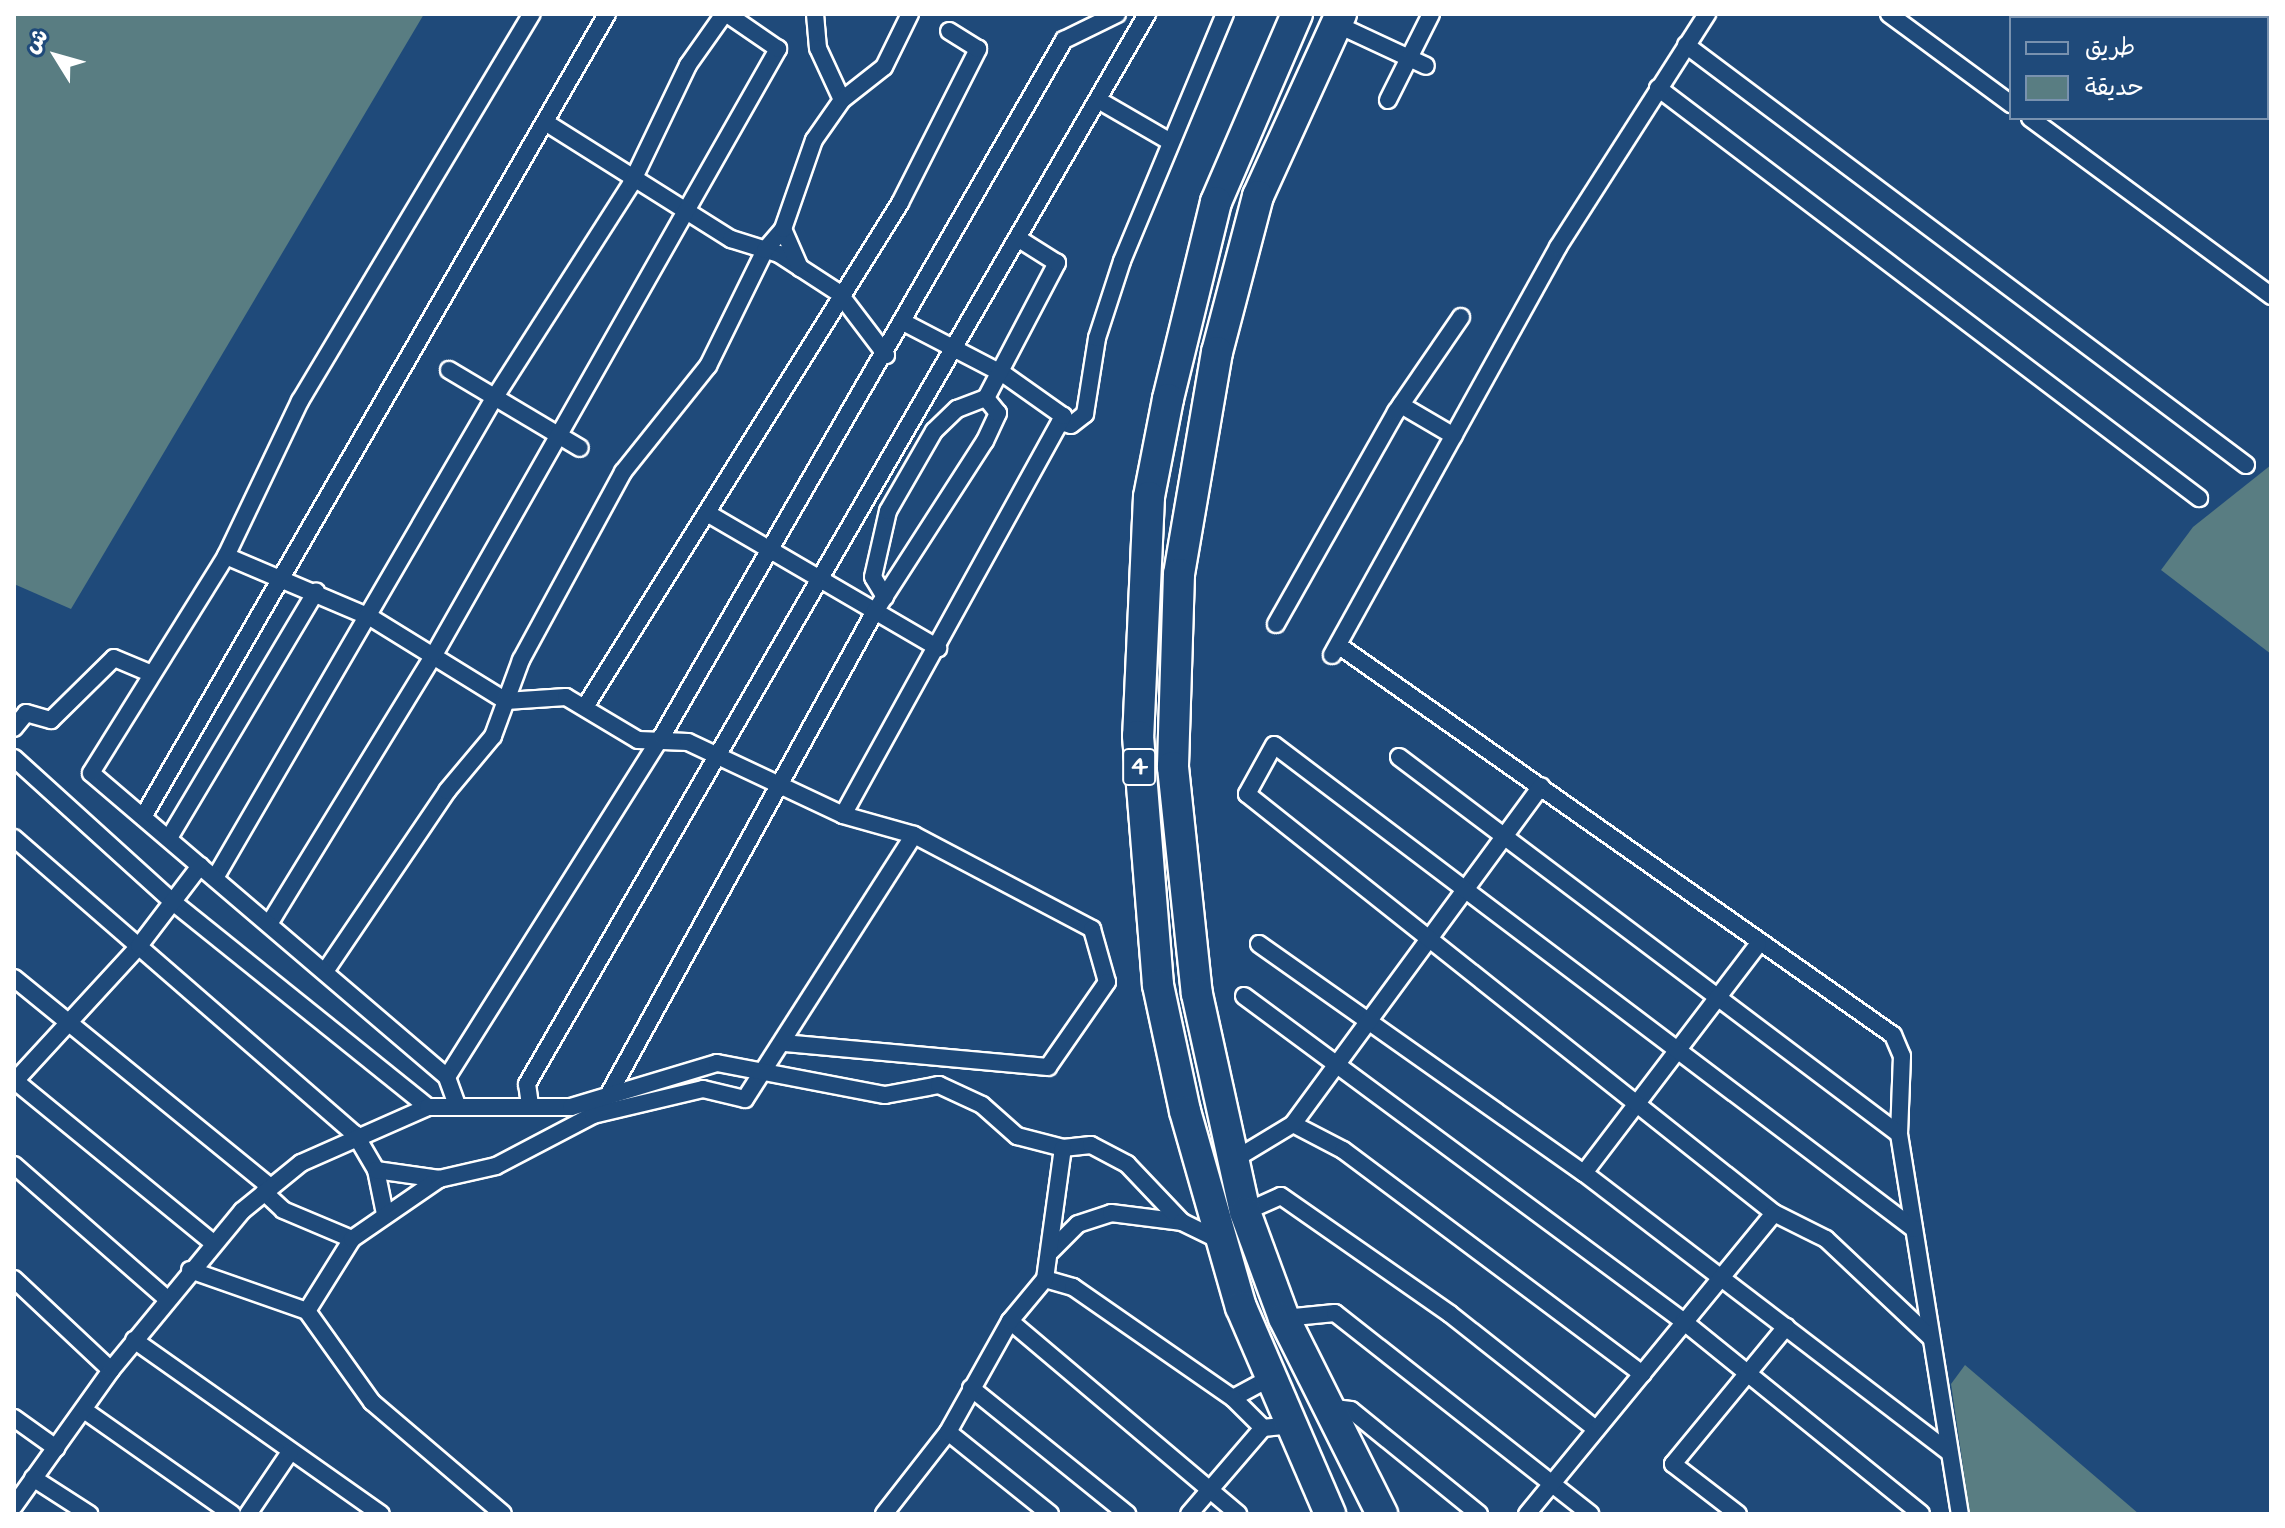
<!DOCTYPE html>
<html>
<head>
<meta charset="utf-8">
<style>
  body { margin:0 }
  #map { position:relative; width:2285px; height:1528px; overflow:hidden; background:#1f4a7a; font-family:"Architects Daughter","Playpen Sans Arabic",sans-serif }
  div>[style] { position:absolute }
  .green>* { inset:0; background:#597d82 }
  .roads { filter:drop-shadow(2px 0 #fff) drop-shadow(-2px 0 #fff) drop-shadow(0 2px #fff) drop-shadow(0 -2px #fff) }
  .street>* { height:16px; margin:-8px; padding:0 8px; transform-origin:8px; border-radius:8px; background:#1f4a7a }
  .highway>* { height:30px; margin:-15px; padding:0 15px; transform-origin:15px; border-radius:15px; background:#1f4a7a }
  span { translate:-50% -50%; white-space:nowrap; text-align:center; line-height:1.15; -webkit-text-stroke:7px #1f4a7a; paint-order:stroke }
  .shield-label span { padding:2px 6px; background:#1f4a7a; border:2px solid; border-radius:6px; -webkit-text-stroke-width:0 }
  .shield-label { font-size:26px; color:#fff; font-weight:700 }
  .frame { position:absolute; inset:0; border:16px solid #fff; pointer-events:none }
  .legend { position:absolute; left:2009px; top:16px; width:260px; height:104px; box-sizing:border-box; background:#1f4a7a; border:2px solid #7992af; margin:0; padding:10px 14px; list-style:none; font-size:24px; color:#fff }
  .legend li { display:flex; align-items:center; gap:16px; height:40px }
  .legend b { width:40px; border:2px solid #7992af }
  .north { position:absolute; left:16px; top:16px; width:80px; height:80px; -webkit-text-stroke:6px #1f4a7a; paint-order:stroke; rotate:307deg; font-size:22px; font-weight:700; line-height:32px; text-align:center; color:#fff }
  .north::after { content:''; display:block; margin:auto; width:28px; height:36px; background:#fff; clip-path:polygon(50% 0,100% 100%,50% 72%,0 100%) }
</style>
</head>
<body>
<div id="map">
  <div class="green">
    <div style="clip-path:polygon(14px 14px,424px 14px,71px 609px,14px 584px)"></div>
    <div style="clip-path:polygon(2271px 465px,2271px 654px,2161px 570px,2193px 527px)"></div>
    <div style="clip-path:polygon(1965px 1365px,2139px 1514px,1970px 1514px,1951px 1384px)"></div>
  </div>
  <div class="roads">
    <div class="street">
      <div style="left:815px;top:14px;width:34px;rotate:85deg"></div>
      <div style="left:818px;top:48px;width:57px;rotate:65.2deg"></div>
      <div style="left:1889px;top:14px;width:152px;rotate:36.4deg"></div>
      <div style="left:1336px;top:24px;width:99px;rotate:25deg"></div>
      <div style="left:1686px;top:45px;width:700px;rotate:36.87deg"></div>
      <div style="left:1658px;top:88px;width:679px;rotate:37.16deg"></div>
      <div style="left:1388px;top:100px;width:96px;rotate:-63.4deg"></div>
      <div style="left:1100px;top:101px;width:80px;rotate:30.1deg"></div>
      <div style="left:2030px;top:118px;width:300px;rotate:36.4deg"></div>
      <div style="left:545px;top:122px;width:220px;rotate:32.2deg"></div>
      <div style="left:731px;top:239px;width:50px;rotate:17.4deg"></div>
      <div style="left:779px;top:254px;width:72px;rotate:33deg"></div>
      <div style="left:839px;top:293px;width:78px;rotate:52.8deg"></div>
      <div style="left:783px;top:229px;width:43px;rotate:66.4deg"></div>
      <div style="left:449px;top:370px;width:152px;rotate:30.8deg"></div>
      <div style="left:1401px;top:405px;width:61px;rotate:30.3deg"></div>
      <div style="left:1060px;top:422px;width:11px;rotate:15deg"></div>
      <div style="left:1071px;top:425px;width:18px;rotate:-38deg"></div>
      <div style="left:1085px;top:414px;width:77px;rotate:-81deg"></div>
      <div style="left:1097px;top:338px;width:81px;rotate:-72deg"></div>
      <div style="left:1122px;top:261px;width:268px;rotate:-67.4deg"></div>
      <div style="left:707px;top:513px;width:268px;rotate:30.3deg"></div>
      <div style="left:226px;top:556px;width:156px;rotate:23deg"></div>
      <div style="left:370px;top:617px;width:160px;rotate:31.7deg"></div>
      <div style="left:506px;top:701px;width:60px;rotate:-3.8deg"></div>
      <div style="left:566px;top:697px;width:84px;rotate:30.8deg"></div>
      <div style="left:638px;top:740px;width:50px;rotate:2.3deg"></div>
      <div style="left:688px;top:742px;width:171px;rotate:25.2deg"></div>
      <div style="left:843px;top:815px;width:74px;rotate:15.7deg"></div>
      <div style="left:914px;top:835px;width:201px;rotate:27.8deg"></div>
      <div style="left:1092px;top:929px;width:55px;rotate:74.2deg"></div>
      <div style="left:1107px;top:982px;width:103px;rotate:124.8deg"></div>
      <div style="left:1048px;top:1067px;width:264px;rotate:-174.8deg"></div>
      <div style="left:885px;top:597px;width:23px;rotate:-121deg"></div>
      <div style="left:873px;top:577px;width:68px;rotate:-77.2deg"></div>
      <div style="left:888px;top:511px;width:92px;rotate:-60.1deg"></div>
      <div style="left:934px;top:431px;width:32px;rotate:-44deg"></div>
      <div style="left:957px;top:409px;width:31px;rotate:-21deg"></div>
      <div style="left:1276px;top:624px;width:244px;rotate:-60.5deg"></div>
      <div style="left:1396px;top:412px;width:115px;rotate:-55.6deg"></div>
      <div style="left:1338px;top:645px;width:678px;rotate:35.1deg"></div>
      <div style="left:1893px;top:1035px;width:23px;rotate:67deg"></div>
      <div style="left:1902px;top:1056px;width:78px;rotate:92.2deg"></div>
      <div style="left:1899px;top:1134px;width:385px;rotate:80.9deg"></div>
      <div style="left:1332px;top:655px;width:466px;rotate:-61deg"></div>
      <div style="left:1558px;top:247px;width:277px;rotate:-57.4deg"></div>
      <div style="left:585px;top:707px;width:594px;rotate:-57.99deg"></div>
      <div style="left:900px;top:203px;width:173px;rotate:-63.1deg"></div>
      <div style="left:978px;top:49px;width:34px;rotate:-148deg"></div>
      <div style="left:14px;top:728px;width:19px;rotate:-51deg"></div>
      <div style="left:26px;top:713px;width:26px;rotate:16deg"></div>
      <div style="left:51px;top:720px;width:88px;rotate:-44.5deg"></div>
      <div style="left:114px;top:658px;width:41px;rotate:22.8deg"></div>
      <div style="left:1399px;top:757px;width:626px;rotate:37.02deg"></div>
      <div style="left:14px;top:758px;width:215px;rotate:42.2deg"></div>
      <div style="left:173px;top:902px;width:327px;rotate:38.8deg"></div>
      <div style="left:843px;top:815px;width:456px;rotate:-61.1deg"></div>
      <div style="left:1063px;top:416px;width:71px;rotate:-144.7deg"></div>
      <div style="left:1005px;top:375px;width:113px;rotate:-152.5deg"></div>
      <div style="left:143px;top:817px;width:927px;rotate:-59.98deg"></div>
      <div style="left:14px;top:838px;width:452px;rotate:41deg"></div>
      <div style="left:355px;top:1134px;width:42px;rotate:59.7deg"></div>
      <div style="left:376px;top:1170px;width:45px;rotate:78.4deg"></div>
      <div style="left:169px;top:838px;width:287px;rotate:-59.2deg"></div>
      <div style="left:215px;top:878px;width:553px;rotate:-59.82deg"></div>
      <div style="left:493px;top:400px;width:256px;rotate:-57.4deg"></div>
      <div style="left:631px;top:184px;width:132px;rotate:-64.4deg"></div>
      <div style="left:688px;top:65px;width:62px;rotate:-54.8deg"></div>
      <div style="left:269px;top:924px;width:318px;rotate:-58.5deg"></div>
      <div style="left:435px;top:653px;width:695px;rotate:-60.41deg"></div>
      <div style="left:778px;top:49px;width:62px;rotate:-145.5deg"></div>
      <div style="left:1259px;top:944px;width:398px;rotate:35.2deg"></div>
      <div style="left:1584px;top:1173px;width:458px;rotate:37.4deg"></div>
      <div style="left:326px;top:970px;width:216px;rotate:-55.9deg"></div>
      <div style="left:447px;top:791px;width:72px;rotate:-50.1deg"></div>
      <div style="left:493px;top:736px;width:81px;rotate:-69.8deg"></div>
      <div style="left:521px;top:660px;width:214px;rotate:-61.5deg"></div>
      <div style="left:623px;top:472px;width:136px;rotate:-51.3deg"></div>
      <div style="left:708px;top:366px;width:129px;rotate:-63.8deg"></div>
      <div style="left:765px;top:250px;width:28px;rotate:-49deg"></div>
      <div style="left:783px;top:229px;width:94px;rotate:-70.8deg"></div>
      <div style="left:814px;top:140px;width:49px;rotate:-55deg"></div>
      <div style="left:842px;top:100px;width:53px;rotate:-38.2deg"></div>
      <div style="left:884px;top:67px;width:59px;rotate:-63.9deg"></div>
      <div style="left:14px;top:978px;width:330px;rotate:39.2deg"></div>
      <div style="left:1244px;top:996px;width:546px;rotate:36.51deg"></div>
      <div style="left:1683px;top:1321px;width:306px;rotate:39deg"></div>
      <div style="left:447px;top:1077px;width:403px;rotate:-57.8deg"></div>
      <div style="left:662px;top:736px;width:804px;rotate:-59.99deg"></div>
      <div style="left:1064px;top:40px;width:59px;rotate:-26.1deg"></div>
      <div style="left:14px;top:1080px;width:256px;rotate:39.3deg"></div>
      <div style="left:14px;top:1082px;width:185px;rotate:-47.4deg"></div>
      <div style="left:139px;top:946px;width:101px;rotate:-52.7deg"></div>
      <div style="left:610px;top:1092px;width:547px;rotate:-61.14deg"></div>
      <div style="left:874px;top:613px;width:205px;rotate:-57.2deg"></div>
      <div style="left:985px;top:441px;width:31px;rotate:-65deg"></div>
      <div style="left:998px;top:413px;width:19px;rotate:-129deg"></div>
      <div style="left:986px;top:398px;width:153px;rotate:-62.3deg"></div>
      <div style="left:1057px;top:263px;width:45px;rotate:-147.7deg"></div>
      <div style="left:457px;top:1105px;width:30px;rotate:-110deg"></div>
      <div style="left:447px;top:1077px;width:468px;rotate:-139.5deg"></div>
      <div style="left:91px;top:773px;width:256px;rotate:-58.1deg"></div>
      <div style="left:226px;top:556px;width:172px;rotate:-64.5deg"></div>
      <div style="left:300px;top:401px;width:451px;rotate:-59.1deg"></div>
      <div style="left:530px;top:1105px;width:21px;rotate:-98deg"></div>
      <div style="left:527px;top:1084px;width:1237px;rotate:-59.91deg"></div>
      <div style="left:1293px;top:1124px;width:56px;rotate:27.5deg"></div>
      <div style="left:1343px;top:1150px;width:374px;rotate:36.8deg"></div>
      <div style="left:1232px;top:1161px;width:71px;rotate:-31.2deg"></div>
      <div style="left:1293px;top:1124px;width:419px;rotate:-53.7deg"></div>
      <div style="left:14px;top:1165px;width:203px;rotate:41.2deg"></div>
      <div style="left:376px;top:1170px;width:64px;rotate:8.1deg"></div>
      <div style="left:1584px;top:1173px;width:287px;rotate:-52.7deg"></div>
      <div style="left:264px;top:1192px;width:26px;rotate:43deg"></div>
      <div style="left:283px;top:1210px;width:75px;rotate:22.8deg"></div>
      <div style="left:1245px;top:1212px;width:39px;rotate:-24deg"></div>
      <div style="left:1281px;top:1196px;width:206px;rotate:34.9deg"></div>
      <div style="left:1450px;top:1314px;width:182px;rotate:38.3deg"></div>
      <div style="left:1914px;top:1229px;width:802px;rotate:-142.9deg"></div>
      <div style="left:1274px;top:745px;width:56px;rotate:118.9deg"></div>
      <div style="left:1247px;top:794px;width:673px;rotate:38.49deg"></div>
      <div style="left:1774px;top:1213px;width:58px;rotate:26.6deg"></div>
      <div style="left:1826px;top:1239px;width:144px;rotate:43.3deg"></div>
      <div style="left:1051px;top:1251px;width:38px;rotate:-45deg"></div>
      <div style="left:1078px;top:1224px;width:35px;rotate:-18deg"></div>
      <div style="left:1111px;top:1213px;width:72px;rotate:7.2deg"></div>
      <div style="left:190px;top:1270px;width:124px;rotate:19.3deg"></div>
      <div style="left:307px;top:1311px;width:112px;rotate:54.5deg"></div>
      <div style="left:372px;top:1402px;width:172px;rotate:40.5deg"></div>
      <div style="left:14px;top:1279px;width:133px;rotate:43.2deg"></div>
      <div style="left:1045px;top:1279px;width:29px;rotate:16deg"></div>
      <div style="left:1073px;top:1287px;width:195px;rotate:34.8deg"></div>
      <div style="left:1233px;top:1398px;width:42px;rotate:-28.4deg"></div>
      <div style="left:307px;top:1311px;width:85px;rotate:-58deg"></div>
      <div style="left:352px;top:1239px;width:106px;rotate:-34.6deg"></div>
      <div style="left:439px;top:1179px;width:58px;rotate:-12.8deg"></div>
      <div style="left:496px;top:1166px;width:110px;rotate:-27.7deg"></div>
      <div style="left:593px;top:1115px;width:113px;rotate:-13.3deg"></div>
      <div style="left:703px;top:1089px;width:43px;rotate:13.4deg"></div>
      <div style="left:745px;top:1099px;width:313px;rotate:-57.4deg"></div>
      <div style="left:1284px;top:1318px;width:51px;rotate:-5.6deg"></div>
      <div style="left:1335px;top:1313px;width:325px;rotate:38.2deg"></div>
      <div style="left:1010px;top:1321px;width:299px;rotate:40.2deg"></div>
      <div style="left:134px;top:1340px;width:302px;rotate:35.2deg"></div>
      <div style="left:971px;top:1388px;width:201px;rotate:38.9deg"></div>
      <div style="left:1233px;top:1398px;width:42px;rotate:45deg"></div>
      <div style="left:1326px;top:1407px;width:25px;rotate:7deg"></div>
      <div style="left:1351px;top:1410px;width:165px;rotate:39.1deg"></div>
      <div style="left:84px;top:1410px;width:181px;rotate:35.1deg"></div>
      <div style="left:14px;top:1418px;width:52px;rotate:35.5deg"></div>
      <div style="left:948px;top:1432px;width:131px;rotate:38.8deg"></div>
      <div style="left:33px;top:1478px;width:67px;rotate:32.7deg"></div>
      <div style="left:14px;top:1506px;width:167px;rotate:-54.5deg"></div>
      <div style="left:111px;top:1370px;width:206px;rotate:-50.5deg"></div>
      <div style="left:242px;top:1211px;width:76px;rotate:-39.1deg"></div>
      <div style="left:301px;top:1163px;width:139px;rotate:-23.8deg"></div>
      <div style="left:428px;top:1107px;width:143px"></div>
      <div style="left:571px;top:1107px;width:152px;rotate:-16.8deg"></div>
      <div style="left:717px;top:1063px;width:171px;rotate:10.8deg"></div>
      <div style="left:885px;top:1095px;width:55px;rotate:-10.5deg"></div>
      <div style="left:939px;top:1085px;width:47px;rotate:24.9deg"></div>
      <div style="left:982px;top:1105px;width:47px;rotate:41.5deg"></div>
      <div style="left:1017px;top:1136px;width:48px;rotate:14.6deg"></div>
      <div style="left:1063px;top:1148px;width:28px;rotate:-6deg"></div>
      <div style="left:1091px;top:1145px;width:41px;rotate:27.8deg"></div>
      <div style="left:1127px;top:1164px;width:80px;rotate:46.5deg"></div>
      <div style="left:1182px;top:1222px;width:39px;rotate:26deg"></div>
      <div style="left:248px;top:1514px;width:75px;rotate:-55.9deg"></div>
      <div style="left:884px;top:1514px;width:104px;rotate:-52deg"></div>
      <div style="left:948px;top:1432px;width:127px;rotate:-60.8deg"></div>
      <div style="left:1010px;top:1321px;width:55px;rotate:-50.2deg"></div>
      <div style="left:1045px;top:1279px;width:132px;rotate:-82.2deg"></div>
      <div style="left:1189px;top:1514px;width:113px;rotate:-49.3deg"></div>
      <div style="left:1263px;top:1428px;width:27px;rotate:-6deg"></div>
      <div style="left:1527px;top:1514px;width:389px;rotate:-50.6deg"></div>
      <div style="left:1738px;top:1514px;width:82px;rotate:-142.4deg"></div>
      <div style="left:1673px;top:1464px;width:178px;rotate:-50.5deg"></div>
    </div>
    <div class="highway">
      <div style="left:1297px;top:14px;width:205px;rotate:113.3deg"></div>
      <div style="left:1216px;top:202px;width:203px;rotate:103.7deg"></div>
      <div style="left:1168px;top:399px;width:100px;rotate:101deg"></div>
      <div style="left:1149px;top:497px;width:239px;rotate:92.6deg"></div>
      <div style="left:1138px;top:736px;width:250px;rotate:85.4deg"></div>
      <div style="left:1158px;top:985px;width:129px;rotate:77.9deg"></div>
      <div style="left:1185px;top:1111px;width:204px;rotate:74.1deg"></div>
      <div style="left:1241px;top:1307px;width:225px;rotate:66.7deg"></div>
      <div style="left:1341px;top:14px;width:200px;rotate:114.5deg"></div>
      <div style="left:1258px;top:196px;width:161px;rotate:104.7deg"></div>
      <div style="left:1217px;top:352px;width:225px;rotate:99.7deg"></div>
      <div style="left:1179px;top:574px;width:193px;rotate:91.8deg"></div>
      <div style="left:1173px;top:767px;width:228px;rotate:84deg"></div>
      <div style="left:1197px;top:994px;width:223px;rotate:77.6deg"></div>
      <div style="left:1245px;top:1212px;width:113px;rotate:69.8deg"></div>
      <div style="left:1284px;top:1318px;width:219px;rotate:63.4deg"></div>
    </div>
  </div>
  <div class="shield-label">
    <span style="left:1139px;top:767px">4</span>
  </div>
  <div class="frame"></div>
  <ul class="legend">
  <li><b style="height:10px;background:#1f4a7a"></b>طريق</li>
  <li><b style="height:22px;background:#597d82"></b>حديقة</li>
  </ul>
  <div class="north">ش</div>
</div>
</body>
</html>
